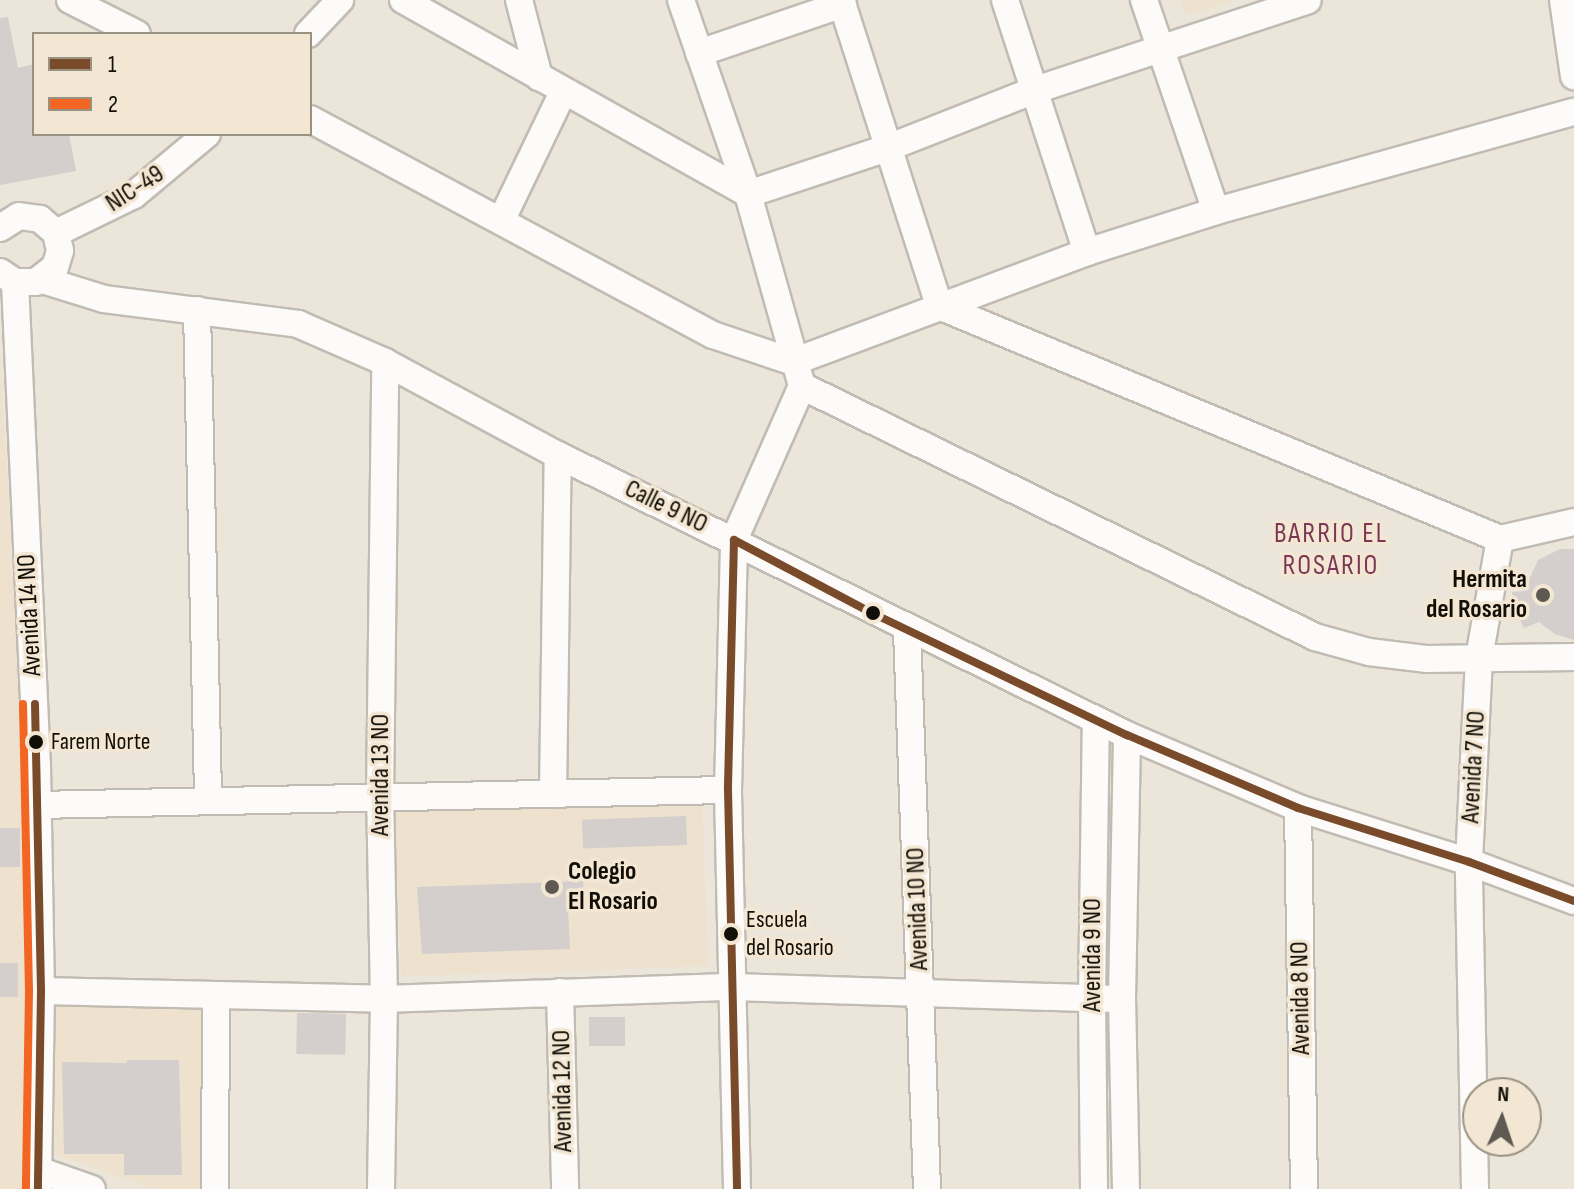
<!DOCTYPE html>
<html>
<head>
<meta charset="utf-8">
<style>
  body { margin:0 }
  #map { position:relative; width:1574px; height:1189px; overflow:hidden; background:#ece5da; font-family:"Sofia Sans Condensed",sans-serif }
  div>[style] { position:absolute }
  .built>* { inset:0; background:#eee2ce; transform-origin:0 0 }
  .building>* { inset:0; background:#d4cecc; transform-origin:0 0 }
  .roads { filter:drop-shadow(2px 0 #c1bcb3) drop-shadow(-2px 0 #c1bcb3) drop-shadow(0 2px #c1bcb3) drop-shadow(0 -2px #c1bcb3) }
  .minor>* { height:26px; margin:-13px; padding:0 13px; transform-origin:13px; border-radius:13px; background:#fcfbf9 }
  .bus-1>* { height:8px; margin:-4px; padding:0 4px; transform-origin:4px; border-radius:4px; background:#7a4b2a }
  .bus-2>* { height:8px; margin:-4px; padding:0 4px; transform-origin:4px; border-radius:4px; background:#f26522 }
  .dots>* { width:22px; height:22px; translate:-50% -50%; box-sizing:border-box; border:4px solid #f3e7d3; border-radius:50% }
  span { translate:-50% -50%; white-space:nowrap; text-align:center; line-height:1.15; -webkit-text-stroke:7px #f3e7d3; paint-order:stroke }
  .bus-label { font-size:24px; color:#120f08 }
  .left { translate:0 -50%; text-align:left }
  .street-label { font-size:26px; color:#120f08 }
  .poi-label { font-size:26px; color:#120f08; font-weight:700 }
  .right { translate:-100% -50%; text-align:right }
  .neighbourhood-label { font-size:28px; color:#7b3753; letter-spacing:2px }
  .legend { position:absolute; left:32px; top:32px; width:280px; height:104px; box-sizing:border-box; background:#f3e7d3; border:2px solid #999182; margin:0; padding:10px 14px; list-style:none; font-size:24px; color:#120f08 }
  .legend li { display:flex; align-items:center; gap:16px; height:40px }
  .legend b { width:40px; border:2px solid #999182 }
  .north { position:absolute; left:1462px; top:1077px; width:80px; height:80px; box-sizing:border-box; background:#f3e7d3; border:2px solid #999182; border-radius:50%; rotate:3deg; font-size:22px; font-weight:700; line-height:32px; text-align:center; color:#120f08 }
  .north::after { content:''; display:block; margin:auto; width:28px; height:36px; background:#5e5a52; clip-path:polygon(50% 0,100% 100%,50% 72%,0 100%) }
</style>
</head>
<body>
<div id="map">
  <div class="built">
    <div style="clip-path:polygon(1181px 0,1234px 0,1186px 16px)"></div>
    <div style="clip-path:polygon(0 353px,27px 821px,28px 1189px,0 1189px)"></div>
    <div style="left:702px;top:796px;width:170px;height:307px;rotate:88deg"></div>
    <div style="clip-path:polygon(50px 1001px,207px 1005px,212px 1189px,154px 1189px,55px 1154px)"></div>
  </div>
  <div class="building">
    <div style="clip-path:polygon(8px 17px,18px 68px,34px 64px,34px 134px,69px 134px,76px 171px,0 185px,0 18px)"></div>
    <div style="clip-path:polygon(1560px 549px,1574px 549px,1574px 640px,1555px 634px,1539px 622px,1524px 628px,1514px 608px,1512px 592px,1524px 591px,1538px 560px)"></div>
    <div style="left:686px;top:816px;width:29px;height:104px;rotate:88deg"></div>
    <div style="left:0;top:828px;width:20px;height:39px"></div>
    <div style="clip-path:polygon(583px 881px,584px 906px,568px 907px,570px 949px,422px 954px,417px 887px)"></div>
    <div style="left:0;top:963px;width:18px;height:34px"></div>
    <div style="left:297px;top:1013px;width:49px;height:41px;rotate:1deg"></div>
    <div style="left:589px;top:1017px;width:36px;height:29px"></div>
    <div style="clip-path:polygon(127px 1060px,179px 1060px,182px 1175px,124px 1175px,124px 1154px,64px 1154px,62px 1062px,127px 1063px)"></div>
  </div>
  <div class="roads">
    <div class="minor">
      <div style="left:70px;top:0;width:75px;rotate:26.9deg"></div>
      <div style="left:403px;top:0;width:396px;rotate:29.3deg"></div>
      <div style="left:748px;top:194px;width:150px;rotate:-18.3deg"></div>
      <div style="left:890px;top:147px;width:156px;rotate:-21.5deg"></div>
      <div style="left:1035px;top:90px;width:287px;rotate:-18.2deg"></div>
      <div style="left:519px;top:0;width:80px;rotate:75.4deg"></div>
      <div style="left:681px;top:0;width:205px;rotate:70.9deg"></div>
      <div style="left:748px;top:194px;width:199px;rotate:74.3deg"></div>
      <div style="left:802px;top:386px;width:571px;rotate:26.07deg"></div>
      <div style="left:1315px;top:637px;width:56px;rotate:15.5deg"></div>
      <div style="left:1369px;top:652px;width:57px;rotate:7deg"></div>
      <div style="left:1426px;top:659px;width:148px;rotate:-0.8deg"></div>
      <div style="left:841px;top:0;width:321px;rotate:72.2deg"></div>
      <div style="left:939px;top:306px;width:607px;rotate:22.55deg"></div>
      <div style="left:1500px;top:539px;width:76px;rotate:-12.9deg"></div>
      <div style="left:1005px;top:0;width:265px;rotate:72deg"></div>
      <div style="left:1144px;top:0;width:223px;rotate:71.2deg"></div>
      <div style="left:1563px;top:0;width:77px;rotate:81.8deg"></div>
      <div style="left:308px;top:34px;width:47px;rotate:-46.7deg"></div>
      <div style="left:699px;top:53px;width:152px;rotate:-18.8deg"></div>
      <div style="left:310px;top:119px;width:457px;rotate:28.2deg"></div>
      <div style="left:713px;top:335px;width:84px;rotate:18.6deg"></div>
      <div style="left:793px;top:362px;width:314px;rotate:-20.5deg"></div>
      <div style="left:1087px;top:252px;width:135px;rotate:-17.6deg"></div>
      <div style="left:1216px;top:211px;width:371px;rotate:-15.5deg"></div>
      <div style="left:501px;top:221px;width:143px;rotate:-64.3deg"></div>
      <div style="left:0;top:228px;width:22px;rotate:-32deg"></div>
      <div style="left:19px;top:216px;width:21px;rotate:8deg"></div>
      <div style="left:40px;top:219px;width:21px;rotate:41deg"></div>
      <div style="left:56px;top:233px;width:18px;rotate:77deg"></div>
      <div style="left:60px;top:251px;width:17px;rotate:107deg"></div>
      <div style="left:55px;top:267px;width:24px;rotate:142deg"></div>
      <div style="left:36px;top:282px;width:21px;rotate:180deg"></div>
      <div style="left:15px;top:282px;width:18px;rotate:-146deg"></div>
      <div style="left:56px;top:233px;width:87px;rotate:-26deg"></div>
      <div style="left:134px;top:195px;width:95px;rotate:-39.9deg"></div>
      <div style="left:43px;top:280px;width:64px;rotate:17.3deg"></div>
      <div style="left:104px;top:299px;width:196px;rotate:7.3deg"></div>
      <div style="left:298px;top:324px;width:95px;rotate:23.6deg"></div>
      <div style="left:385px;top:362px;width:196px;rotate:28.3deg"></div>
      <div style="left:558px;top:455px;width:634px;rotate:26.2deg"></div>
      <div style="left:1127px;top:735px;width:186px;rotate:23.1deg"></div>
      <div style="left:1298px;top:808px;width:179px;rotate:17.5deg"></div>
      <div style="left:1469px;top:862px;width:112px;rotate:20.4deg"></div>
      <div style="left:15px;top:282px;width:484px;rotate:87.4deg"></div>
      <div style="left:37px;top:765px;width:226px;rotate:89deg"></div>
      <div style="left:41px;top:991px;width:198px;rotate:90.9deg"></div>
      <div style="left:197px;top:310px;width:491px;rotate:88.7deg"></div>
      <div style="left:907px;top:630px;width:559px;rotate:87.95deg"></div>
      <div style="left:553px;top:794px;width:339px;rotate:-89.2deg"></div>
      <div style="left:38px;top:805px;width:690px;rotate:-1.25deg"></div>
      <div style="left:1298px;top:808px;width:381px;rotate:89.1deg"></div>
      <div style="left:41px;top:991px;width:343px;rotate:1.3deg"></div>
      <div style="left:384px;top:999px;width:349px;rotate:-2deg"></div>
      <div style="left:733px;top:987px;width:389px;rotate:1.8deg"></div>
      <div style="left:560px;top:992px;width:197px;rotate:88.5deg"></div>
      <div style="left:38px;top:1170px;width:57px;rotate:19.4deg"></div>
      <div style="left:215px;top:1189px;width:192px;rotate:-89.7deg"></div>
      <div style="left:381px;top:1189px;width:190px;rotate:-89.1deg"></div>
      <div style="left:384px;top:999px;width:201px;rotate:-91.1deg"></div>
      <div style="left:380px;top:798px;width:436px;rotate:-89.3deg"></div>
      <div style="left:737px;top:1189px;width:399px;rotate:-91.3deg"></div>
      <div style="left:728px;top:790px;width:250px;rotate:-88.6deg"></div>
      <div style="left:734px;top:540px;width:168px;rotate:-66.2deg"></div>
      <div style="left:1094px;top:1189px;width:191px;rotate:-90.6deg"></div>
      <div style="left:1092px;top:998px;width:277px;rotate:-89.2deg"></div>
      <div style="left:1126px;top:1189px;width:190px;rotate:-91.2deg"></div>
      <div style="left:1122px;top:999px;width:264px;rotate:-88.9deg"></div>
      <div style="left:1475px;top:1189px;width:327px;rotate:-91.1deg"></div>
      <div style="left:1469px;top:862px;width:204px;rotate:-87.2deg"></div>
      <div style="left:1479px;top:658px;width:121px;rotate:-80deg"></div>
    </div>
  </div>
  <div class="bus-1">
    <div style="left:734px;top:540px;width:156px;rotate:27.9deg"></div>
    <div style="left:872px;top:613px;width:283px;rotate:25.6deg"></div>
    <div style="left:1127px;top:735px;width:186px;rotate:23.1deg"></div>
    <div style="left:1298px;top:808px;width:179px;rotate:17.5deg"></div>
    <div style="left:1469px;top:862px;width:112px;rotate:20.4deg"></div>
    <div style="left:734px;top:540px;width:250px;rotate:91.4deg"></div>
    <div style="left:728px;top:790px;width:399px;rotate:88.7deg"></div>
    <div style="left:35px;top:704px;width:287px;rotate:88.8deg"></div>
    <div style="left:41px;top:991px;width:198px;rotate:90.9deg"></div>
  </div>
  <div class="bus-2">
    <div style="left:23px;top:704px;width:287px;rotate:88.8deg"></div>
    <div style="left:29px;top:991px;width:198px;rotate:90.9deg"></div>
  </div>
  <div class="dots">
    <div style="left:1543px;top:595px;background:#5e5a52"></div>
    <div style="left:873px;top:613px;background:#120f08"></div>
    <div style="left:36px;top:742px;background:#120f08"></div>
    <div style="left:552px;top:887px;background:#5e5a52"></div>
    <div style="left:731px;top:934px;background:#120f08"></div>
  </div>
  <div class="bus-label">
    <span class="left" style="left:51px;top:742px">Farem Norte</span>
    <span class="left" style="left:746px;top:934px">Escuela<br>del Rosario</span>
  </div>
  <div class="street-label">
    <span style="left:135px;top:189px;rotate:-33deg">NIC-49</span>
    <span style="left:666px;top:507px;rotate:26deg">Calle 9 NO</span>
    <span style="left:30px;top:615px;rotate:-93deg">Avenida 14 NO</span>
    <span style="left:1474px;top:767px;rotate:-87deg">Avenida 7 NO</span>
    <span style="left:381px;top:775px;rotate:-90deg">Avenida 13 NO</span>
    <span style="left:918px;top:909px;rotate:-92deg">Avenida 10 NO</span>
    <span style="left:1093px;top:955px;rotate:-90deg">Avenida 9 NO</span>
    <span style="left:1301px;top:998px;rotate:-91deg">Avenida 8 NO</span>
    <span style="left:563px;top:1091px;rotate:-91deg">Avenida 12 NO</span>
  </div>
  <div class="poi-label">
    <span class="right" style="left:1527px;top:595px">Hermita<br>del Rosario</span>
    <span class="left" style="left:568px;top:887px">Colegio<br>El Rosario</span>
  </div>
  <div class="neighbourhood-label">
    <span style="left:1331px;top:550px">BARRIO EL<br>ROSARIO</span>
  </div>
  <ul class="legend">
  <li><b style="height:10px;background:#7a4b2a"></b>1</li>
  <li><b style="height:10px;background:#f26522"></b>2</li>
  </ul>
  <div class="north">N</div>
</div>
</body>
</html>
